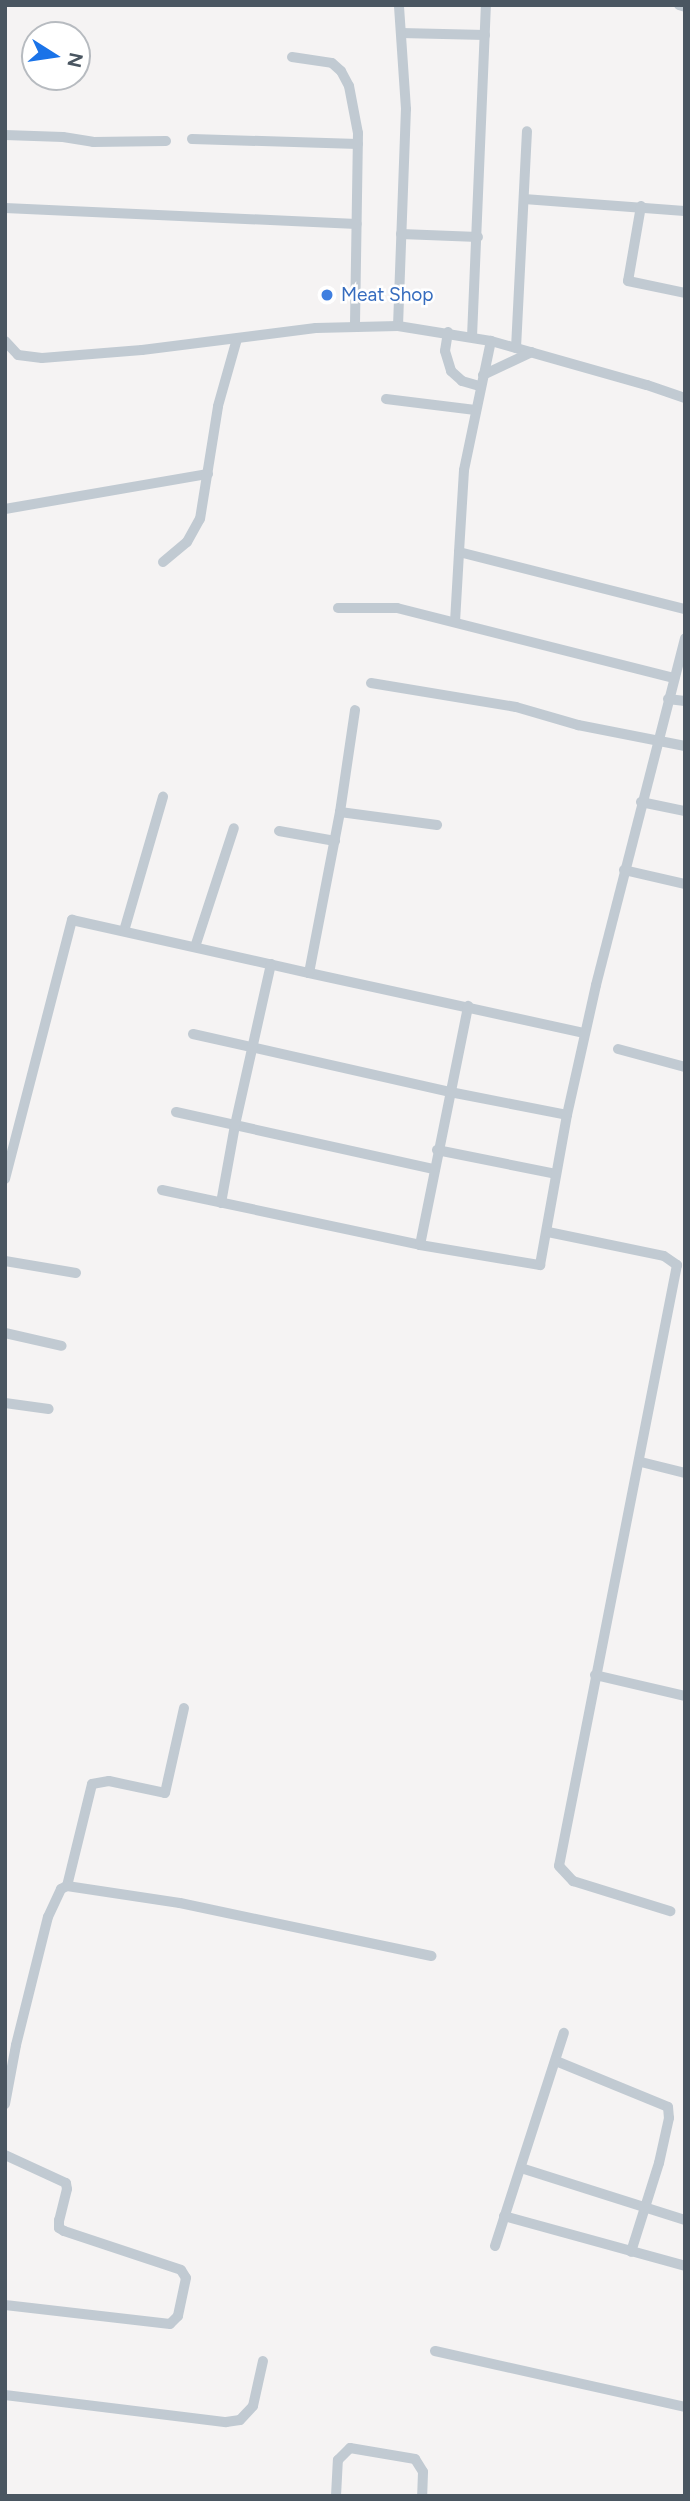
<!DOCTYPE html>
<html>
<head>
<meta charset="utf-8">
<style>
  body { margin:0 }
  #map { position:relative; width:690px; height:2501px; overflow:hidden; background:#f5f3f3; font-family:Figtree,sans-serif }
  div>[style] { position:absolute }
  .minor>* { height:10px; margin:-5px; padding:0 5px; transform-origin:5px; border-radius:5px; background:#c1cad2 }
  .dots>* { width:19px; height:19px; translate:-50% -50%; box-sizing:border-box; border:4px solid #fff; border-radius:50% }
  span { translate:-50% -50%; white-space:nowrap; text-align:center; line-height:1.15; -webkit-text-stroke:5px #fff; paint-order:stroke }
  .shop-label { font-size:19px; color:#366cbe }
  .left { translate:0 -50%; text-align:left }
  .frame { position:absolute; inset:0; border:7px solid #4a5661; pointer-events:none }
  .north { position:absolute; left:21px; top:21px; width:70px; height:70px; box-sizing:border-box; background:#fff; border:2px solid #b7bbc0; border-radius:50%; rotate:102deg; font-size:19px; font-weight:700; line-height:28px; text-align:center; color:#4a5661 }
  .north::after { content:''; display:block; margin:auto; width:24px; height:32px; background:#1a73e8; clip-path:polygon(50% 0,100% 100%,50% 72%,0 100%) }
</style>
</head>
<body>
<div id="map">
  <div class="minor">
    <div style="left:679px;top:5px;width:6px;rotate:18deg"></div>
    <div style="left:401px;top:33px;width:84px;rotate:1.4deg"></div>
    <div style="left:292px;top:57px;width:40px;rotate:8.5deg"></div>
    <div style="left:332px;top:63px;width:12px;rotate:42deg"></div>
    <div style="left:341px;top:71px;width:17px;rotate:62deg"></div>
    <div style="left:349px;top:86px;width:48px;rotate:79.2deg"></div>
    <div style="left:358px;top:133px;width:192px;rotate:90.9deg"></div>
    <div style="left:5px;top:135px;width:58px;rotate:2deg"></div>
    <div style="left:63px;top:137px;width:30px;rotate:9deg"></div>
    <div style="left:93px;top:142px;width:73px;rotate:-0.8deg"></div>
    <div style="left:192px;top:139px;width:166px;rotate:1.7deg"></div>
    <div style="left:524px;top:199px;width:161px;rotate:4.3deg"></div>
    <div style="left:641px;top:206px;width:76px;rotate:99.8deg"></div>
    <div style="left:628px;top:281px;width:58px;rotate:11.9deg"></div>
    <div style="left:5px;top:208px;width:352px;rotate:2.6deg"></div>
    <div style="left:401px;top:234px;width:77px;rotate:2.2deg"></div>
    <div style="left:398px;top:326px;width:217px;rotate:-87.9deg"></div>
    <div style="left:406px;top:109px;width:104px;rotate:-93.9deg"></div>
    <div style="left:448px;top:332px;width:19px;rotate:99deg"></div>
    <div style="left:445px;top:351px;width:21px;rotate:73deg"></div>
    <div style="left:451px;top:371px;width:15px;rotate:42deg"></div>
    <div style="left:462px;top:381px;width:19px;rotate:16deg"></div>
    <div style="left:472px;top:337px;width:332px;rotate:-87.6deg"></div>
    <div style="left:5px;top:341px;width:19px;rotate:47deg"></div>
    <div style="left:18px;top:355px;width:24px;rotate:7deg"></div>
    <div style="left:42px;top:358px;width:100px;rotate:-4.6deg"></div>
    <div style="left:142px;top:350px;width:175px;rotate:-7.2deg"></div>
    <div style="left:316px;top:328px;width:82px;rotate:-1.4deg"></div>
    <div style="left:398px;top:326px;width:94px;rotate:9.2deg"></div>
    <div style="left:491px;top:341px;width:162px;rotate:15.8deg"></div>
    <div style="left:647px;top:385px;width:40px;rotate:18.9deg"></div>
    <div style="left:516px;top:348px;width:217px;rotate:-87.1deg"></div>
    <div style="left:483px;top:375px;width:54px;rotate:-25.1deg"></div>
    <div style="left:386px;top:399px;width:90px;rotate:7deg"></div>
    <div style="left:5px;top:509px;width:206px;rotate:-9.8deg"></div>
    <div style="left:459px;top:552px;width:82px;rotate:-86.5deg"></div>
    <div style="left:464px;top:470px;width:132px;rotate:-78.2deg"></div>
    <div style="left:163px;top:562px;width:31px;rotate:-40deg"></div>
    <div style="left:187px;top:542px;width:26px;rotate:-61deg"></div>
    <div style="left:200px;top:519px;width:114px;rotate:-80.9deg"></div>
    <div style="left:218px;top:406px;width:70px;rotate:-74.2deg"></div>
    <div style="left:338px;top:608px;width:59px"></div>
    <div style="left:397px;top:608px;width:286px;rotate:14.2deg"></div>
    <div style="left:455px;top:622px;width:70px;rotate:-86.7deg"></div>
    <div style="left:459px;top:552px;width:233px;rotate:14.2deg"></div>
    <div style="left:371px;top:683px;width:147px;rotate:9.4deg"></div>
    <div style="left:516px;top:707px;width:65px;rotate:16.2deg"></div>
    <div style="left:578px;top:725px;width:109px;rotate:11.1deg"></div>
    <div style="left:668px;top:699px;width:17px;rotate:7deg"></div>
    <div style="left:641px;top:802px;width:45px;rotate:11.6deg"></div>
    <div style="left:340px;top:812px;width:98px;rotate:7.6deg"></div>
    <div style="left:279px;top:831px;width:57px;rotate:10.1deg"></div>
    <div style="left:624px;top:870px;width:63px;rotate:12.9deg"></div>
    <div style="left:124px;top:931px;width:140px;rotate:-73.8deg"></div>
    <div style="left:195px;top:947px;width:125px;rotate:-71.9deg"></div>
    <div style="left:309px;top:973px;width:282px;rotate:12.3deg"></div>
    <div style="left:193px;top:1034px;width:263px;rotate:12.7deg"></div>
    <div style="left:450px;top:1092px;width:119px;rotate:11.1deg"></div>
    <div style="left:618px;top:1049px;width:69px;rotate:15deg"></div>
    <div style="left:176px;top:1112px;width:263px;rotate:12.5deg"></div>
    <div style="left:437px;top:1150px;width:121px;rotate:11.4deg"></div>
    <div style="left:5px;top:1179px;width:268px;rotate:-75.5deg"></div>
    <div style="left:72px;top:920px;width:243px;rotate:12.6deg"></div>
    <div style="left:309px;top:973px;width:164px;rotate:-79.1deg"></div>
    <div style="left:340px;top:812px;width:103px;rotate:-81.6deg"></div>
    <div style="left:162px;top:1190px;width:264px;rotate:12deg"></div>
    <div style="left:420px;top:1245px;width:122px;rotate:9.5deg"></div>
    <div style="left:540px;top:1265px;width:152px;rotate:-79.8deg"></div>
    <div style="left:567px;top:1115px;width:133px;rotate:-77.4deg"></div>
    <div style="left:596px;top:985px;width:358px;rotate:-75.6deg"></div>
    <div style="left:221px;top:1203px;width:79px;rotate:-79.8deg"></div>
    <div style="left:235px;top:1125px;width:165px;rotate:-77.4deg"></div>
    <div style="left:548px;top:1232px;width:118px;rotate:11.7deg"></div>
    <div style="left:664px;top:1256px;width:16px;rotate:35deg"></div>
    <div style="left:677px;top:1265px;width:612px;rotate:101.11deg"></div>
    <div style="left:559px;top:1866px;width:21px;rotate:47deg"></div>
    <div style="left:573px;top:1881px;width:102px;rotate:17.2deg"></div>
    <div style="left:420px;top:1245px;width:244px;rotate:-78.6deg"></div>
    <div style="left:5px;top:1261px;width:72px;rotate:9.6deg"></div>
    <div style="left:5px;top:1333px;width:58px;rotate:12.8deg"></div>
    <div style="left:5px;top:1403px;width:44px;rotate:7.8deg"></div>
    <div style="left:641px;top:1462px;width:45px;rotate:14deg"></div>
    <div style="left:595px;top:1675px;width:92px;rotate:13.1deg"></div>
    <div style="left:67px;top:1886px;width:105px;rotate:-76.2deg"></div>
    <div style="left:92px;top:1784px;width:17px;rotate:-10deg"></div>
    <div style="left:109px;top:1781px;width:57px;rotate:12.1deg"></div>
    <div style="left:165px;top:1793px;width:87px;rotate:-77.4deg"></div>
    <div style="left:556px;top:2061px;width:121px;rotate:22.3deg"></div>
    <div style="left:668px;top:2107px;width:11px;rotate:85deg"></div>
    <div style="left:669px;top:2118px;width:46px;rotate:102.5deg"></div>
    <div style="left:659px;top:2163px;width:93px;rotate:107.5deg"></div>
    <div style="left:5px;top:2104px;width:60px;rotate:-79.4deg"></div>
    <div style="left:16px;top:2045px;width:132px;rotate:-76deg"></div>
    <div style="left:48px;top:1917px;width:31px;rotate:-65deg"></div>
    <div style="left:61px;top:1889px;width:7px;rotate:-27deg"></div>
    <div style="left:67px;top:1886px;width:114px;rotate:8.6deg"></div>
    <div style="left:180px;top:1903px;width:257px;rotate:11.9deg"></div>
    <div style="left:5px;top:2155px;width:67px;rotate:24.7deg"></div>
    <div style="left:66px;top:2183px;width:6px;rotate:81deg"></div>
    <div style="left:67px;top:2189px;width:32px;rotate:104deg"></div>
    <div style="left:59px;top:2220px;width:8px;rotate:90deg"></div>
    <div style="left:59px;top:2228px;width:6px;rotate:31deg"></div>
    <div style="left:64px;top:2231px;width:123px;rotate:18.4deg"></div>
    <div style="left:181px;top:2270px;width:9px;rotate:58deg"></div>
    <div style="left:186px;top:2278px;width:39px;rotate:102deg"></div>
    <div style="left:178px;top:2316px;width:11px;rotate:135deg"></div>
    <div style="left:170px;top:2324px;width:166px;rotate:-173.4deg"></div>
    <div style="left:521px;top:2168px;width:172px;rotate:17.6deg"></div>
    <div style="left:504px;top:2216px;width:188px;rotate:15.4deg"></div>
    <div style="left:495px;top:2246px;width:224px;rotate:-72.1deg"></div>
    <div style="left:435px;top:2351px;width:256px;rotate:12.6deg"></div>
    <div style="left:5px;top:2395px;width:223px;rotate:7deg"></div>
    <div style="left:226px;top:2422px;width:14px;rotate:-8deg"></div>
    <div style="left:240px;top:2420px;width:19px;rotate:-47deg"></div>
    <div style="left:253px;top:2406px;width:46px;rotate:-77.5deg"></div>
    <div style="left:336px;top:2496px;width:36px;rotate:-87deg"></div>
    <div style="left:338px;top:2460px;width:17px;rotate:-45deg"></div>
    <div style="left:350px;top:2448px;width:66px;rotate:9.6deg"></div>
    <div style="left:415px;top:2459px;width:15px;rotate:58deg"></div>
    <div style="left:423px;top:2472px;width:24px;rotate:92deg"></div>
  </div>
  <div class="dots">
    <div style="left:327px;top:295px;background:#3f7fe0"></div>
  </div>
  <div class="shop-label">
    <span class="left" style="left:341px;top:295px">Meat Shop</span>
  </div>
  <div class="frame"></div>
  <div class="north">N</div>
</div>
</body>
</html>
